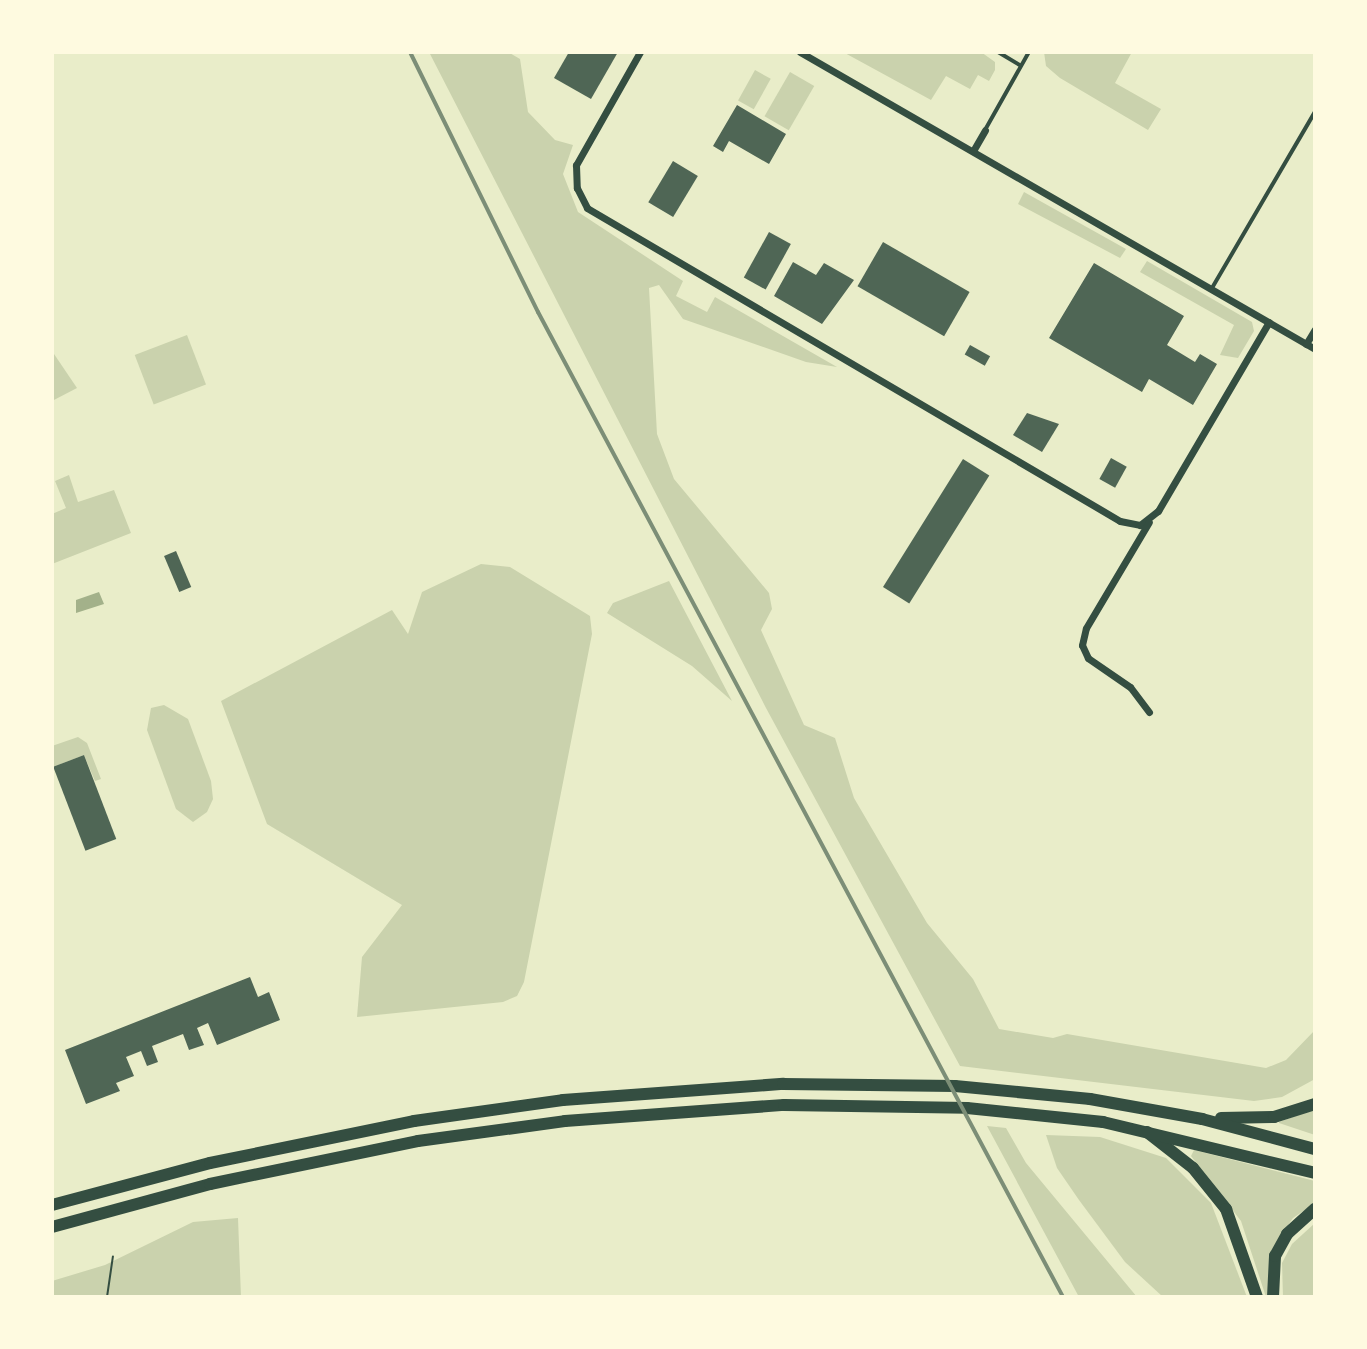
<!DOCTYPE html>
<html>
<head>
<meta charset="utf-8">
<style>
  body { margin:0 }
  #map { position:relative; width:1367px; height:1349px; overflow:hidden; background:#e9edc9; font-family:"Exo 2",sans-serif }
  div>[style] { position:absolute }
  .green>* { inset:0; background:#cad2ad; transform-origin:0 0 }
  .water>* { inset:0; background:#a3b18a }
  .building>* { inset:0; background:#4f6655; transform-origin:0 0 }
  .path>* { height:2px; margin:-1px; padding:0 1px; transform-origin:1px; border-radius:1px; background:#344e41 }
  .service>* { height:4px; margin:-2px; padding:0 2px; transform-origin:2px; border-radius:2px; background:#344e41 }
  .minor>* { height:7px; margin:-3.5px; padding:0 3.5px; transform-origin:3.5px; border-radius:3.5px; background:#344e41 }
  .trunk>* { height:12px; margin:-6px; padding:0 6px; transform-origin:6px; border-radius:6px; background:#344e41 }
  .rail>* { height:4px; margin:-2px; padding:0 2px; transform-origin:2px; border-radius:2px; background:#7c8e77 }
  span { translate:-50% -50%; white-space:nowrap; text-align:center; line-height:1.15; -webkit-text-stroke:6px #fefae0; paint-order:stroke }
  .frame { position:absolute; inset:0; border:54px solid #fefae0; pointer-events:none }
</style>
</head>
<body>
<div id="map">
  <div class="green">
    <div style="clip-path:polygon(429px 52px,508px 52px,520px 59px,528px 112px,555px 140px,573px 145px,563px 174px,578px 212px,683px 281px,676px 296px,707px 312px,715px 297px,837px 367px,806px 362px,683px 319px,659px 285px,649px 288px,657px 434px,674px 479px,769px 593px,772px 609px,761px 630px,804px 725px,835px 738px,854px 798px,927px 923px,973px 979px,999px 1029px,1053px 1038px,1067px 1034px,1266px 1068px,1286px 1060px,1315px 1030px,1315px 1079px,1282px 1097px,1254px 1101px,960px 1066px,766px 708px)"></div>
    <div style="clip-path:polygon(843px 52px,981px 52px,995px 62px,995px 70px,989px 81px,978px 75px,970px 89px,946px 76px,931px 100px)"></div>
    <div style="clip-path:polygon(1044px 52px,1132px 52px,1115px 83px,1161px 109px,1148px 130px,1060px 78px,1046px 66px)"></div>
    <div style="left:755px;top:70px;width:18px;height:35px;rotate:29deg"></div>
    <div style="left:790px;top:72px;width:28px;height:51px;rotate:30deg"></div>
    <div style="clip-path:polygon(1024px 192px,1126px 249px,1120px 258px,1018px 204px)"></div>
    <div style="clip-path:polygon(1147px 261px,1252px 322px,1254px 331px,1238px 358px,1220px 355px,1234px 325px,1140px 272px)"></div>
    <div style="left:187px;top:335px;width:53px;height:56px;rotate:69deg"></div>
    <div style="clip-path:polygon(52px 351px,77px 388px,52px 401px)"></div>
    <div style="clip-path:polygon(69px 475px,78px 502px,114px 490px,131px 533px,52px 564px,52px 514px,66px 508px,55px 481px)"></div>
    <div style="clip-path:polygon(481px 564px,510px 567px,590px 616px,592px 634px,524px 982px,517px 996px,503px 1002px,357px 1017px,362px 957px,402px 905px,267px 824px,221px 701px,392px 610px,408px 634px,422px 592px)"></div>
    <div style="clip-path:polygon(669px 581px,732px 701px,692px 666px,607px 613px,613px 603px)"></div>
    <div style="clip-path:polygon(164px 705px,188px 719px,211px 781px,213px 799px,207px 812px,193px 822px,176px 809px,147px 730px,151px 708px)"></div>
    <div style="clip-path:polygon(78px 737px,87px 743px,101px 779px,95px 781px,84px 755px,53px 767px,52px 746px)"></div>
    <div style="clip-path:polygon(1315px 1109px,1315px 1135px,1279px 1123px,1279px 1122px)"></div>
    <div style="clip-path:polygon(987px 1126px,1006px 1128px,1026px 1163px,1137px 1297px,1079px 1297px)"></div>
    <div style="clip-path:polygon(1046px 1135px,1100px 1137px,1166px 1158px,1211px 1203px,1247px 1297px,1163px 1297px,1125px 1262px,1079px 1200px,1057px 1168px)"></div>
    <div style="clip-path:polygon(1194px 1150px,1315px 1181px,1315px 1203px,1293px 1218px,1278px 1239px,1270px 1297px,1266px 1297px,1241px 1221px,1191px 1156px)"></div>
    <div style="clip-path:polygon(238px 1218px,241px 1297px,52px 1297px,52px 1281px,105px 1265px,193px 1222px)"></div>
    <div style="clip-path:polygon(1315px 1223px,1315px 1297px,1283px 1297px,1282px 1263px,1292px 1244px)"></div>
  </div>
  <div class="water">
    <div style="clip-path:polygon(99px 592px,104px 604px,76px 613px,76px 600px)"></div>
  </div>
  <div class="building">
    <div style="clip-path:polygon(569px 52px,618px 52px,591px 99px,554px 78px)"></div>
    <div style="clip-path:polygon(737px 105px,786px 134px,769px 164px,729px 141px,723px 152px,713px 146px)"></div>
    <div style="left:673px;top:161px;width:29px;height:48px;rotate:31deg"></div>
    <div style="left:769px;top:232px;width:25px;height:52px;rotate:29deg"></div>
    <div style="left:883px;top:242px;width:100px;height:51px;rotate:30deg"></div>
    <div style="clip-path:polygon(793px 262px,816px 275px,824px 263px,854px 280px,822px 324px,774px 296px)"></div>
    <div style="clip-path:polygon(1094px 263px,1184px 316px,1167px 345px,1195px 362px,1200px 354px,1217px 364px,1193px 405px,1149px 379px,1142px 392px,1049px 338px)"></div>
    <div style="left:970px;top:345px;width:23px;height:11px;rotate:29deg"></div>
    <div style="clip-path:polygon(1027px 413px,1059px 424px,1042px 452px,1013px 435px)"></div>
    <div style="left:1111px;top:458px;width:18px;height:24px;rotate:29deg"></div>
    <div style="left:963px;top:459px;width:31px;height:151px;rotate:32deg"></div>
    <div style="left:176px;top:551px;width:39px;height:13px;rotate:67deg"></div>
    <div style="left:84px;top:755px;width:90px;height:33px;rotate:69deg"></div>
    <div style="clip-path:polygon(250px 977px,258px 997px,269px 992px,280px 1020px,217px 1045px,208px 1023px,197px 1028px,204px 1045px,189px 1050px,183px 1034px,152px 1046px,158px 1062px,147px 1066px,141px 1051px,126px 1057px,134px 1076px,116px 1083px,120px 1091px,86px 1104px,65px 1050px)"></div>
  </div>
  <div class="path">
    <div style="left:107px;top:1297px;width:41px;rotate:-81.7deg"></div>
  </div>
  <div class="service">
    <div style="left:998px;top:52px;width:26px;rotate:31deg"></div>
    <div style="left:985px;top:130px;width:90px;rotate:-60.6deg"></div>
    <div style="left:1212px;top:288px;width:204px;rotate:-59.7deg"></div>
  </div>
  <div class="minor">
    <div style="left:640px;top:52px;width:130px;rotate:119.5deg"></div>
    <div style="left:576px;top:165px;width:23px;rotate:88deg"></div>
    <div style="left:577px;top:188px;width:22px;rotate:63deg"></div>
    <div style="left:587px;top:208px;width:618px;rotate:30.42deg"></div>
    <div style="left:1120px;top:521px;width:20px;rotate:11deg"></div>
    <div style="left:1140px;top:525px;width:23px;rotate:-38deg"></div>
    <div style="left:1158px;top:511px;width:219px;rotate:-59.6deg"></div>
    <div style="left:800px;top:52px;width:595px;rotate:29.97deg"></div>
    <div style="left:973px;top:151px;width:24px;rotate:-60deg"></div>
    <div style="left:1306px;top:344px;width:17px;rotate:-59deg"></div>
    <div style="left:1149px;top:712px;width:31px;rotate:-127deg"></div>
    <div style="left:1130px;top:687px;width:51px;rotate:-145.4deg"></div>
    <div style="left:1088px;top:658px;width:14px;rotate:-115deg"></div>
    <div style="left:1082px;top:645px;width:17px;rotate:-77deg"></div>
    <div style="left:1086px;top:628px;width:123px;rotate:-59.3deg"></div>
  </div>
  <div class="trunk">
    <div style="left:1221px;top:1118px;width:53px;rotate:-1.1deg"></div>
    <div style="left:1274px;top:1117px;width:43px;rotate:-17.6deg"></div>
    <div style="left:1147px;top:1132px;width:58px;rotate:38deg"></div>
    <div style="left:1193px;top:1168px;width:53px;rotate:51.2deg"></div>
    <div style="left:1226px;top:1209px;width:93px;rotate:70.6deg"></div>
    <div style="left:52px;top:1205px;width:163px;rotate:-14.9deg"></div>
    <div style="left:210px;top:1163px;width:208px;rotate:-11.6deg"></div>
    <div style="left:414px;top:1121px;width:150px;rotate:-8deg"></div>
    <div style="left:563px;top:1100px;width:221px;rotate:-4.2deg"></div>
    <div style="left:783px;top:1084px;width:172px;rotate:0.7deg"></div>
    <div style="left:955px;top:1086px;width:136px;rotate:5.5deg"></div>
    <div style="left:1090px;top:1099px;width:114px;rotate:10.1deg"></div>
    <div style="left:1202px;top:1119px;width:117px;rotate:14.9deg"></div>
    <div style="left:52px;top:1227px;width:164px;rotate:-15.2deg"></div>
    <div style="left:210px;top:1184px;width:212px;rotate:-11.7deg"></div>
    <div style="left:418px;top:1141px;width:148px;rotate:-7.7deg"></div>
    <div style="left:565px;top:1121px;width:220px;rotate:-4.2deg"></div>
    <div style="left:784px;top:1105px;width:183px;rotate:0.9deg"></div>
    <div style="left:967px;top:1108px;width:137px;rotate:5.9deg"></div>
    <div style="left:1103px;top:1122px;width:218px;rotate:13.5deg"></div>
    <div style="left:1273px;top:1297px;width:41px;rotate:-87.2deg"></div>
    <div style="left:1275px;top:1256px;width:25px;rotate:-61deg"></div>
    <div style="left:1287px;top:1234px;width:38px;rotate:-42deg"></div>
  </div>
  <div class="rail">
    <div style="left:410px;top:52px;width:290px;rotate:63.8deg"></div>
    <div style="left:538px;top:312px;width:1116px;rotate:61.94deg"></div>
  </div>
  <div class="frame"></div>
</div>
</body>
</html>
